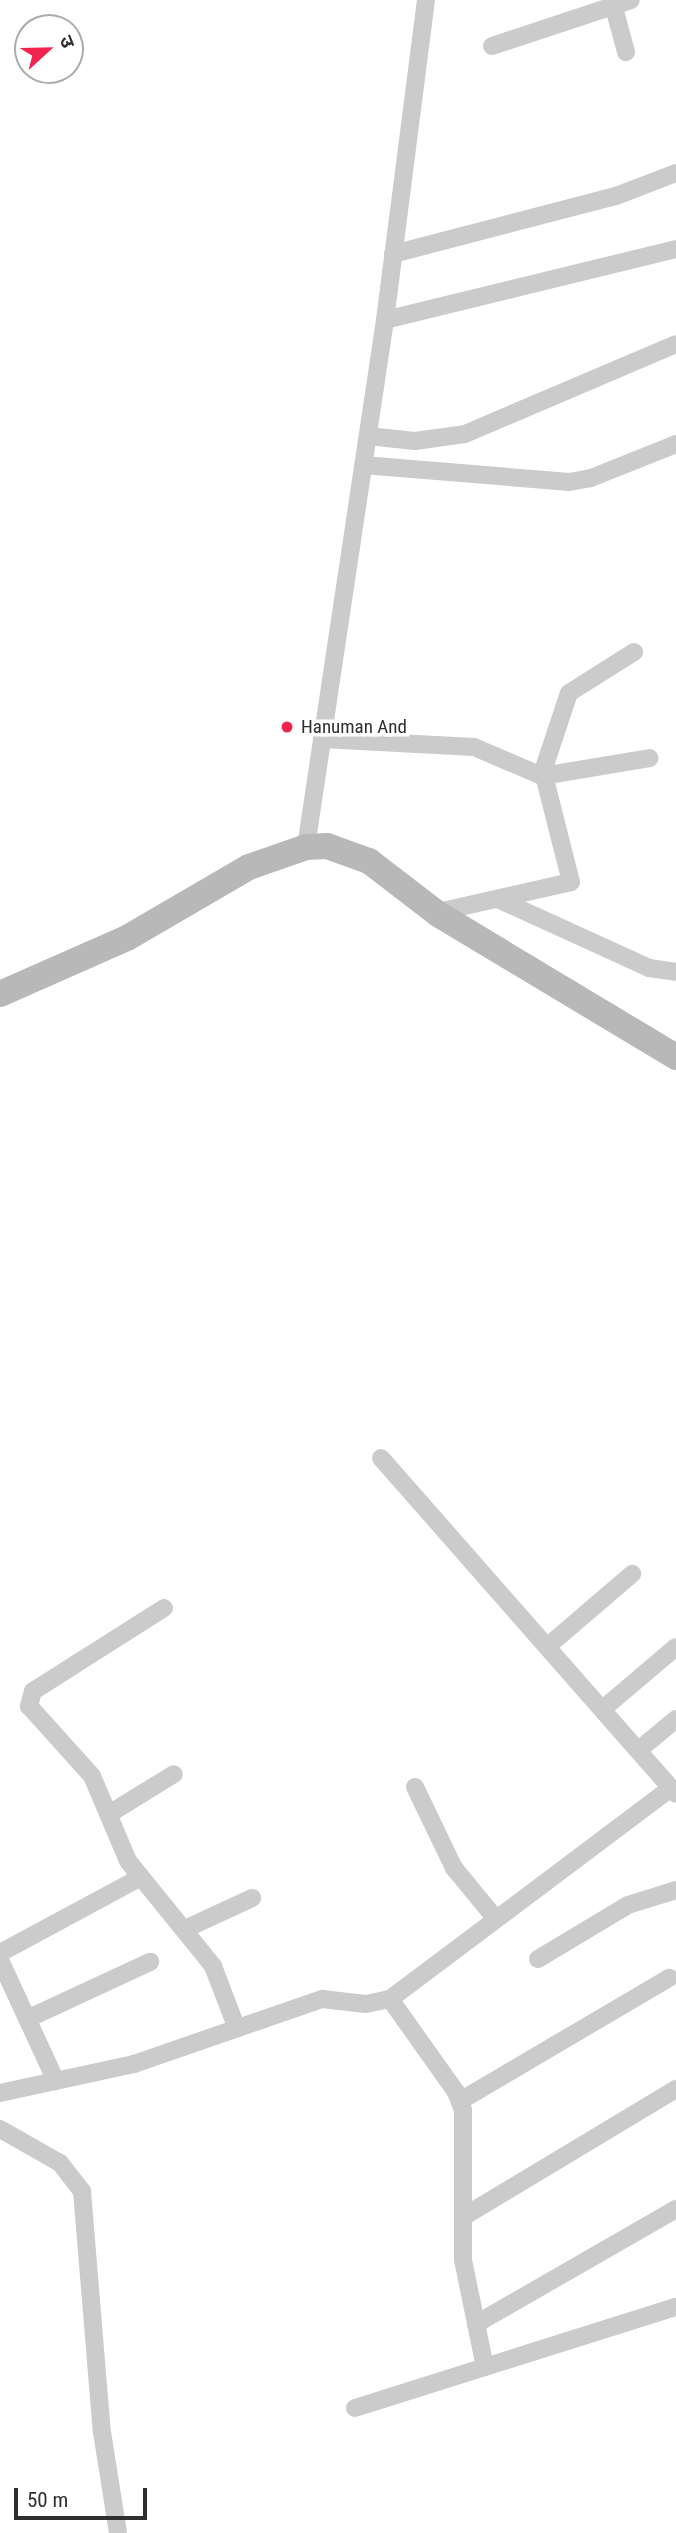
<!DOCTYPE html>
<html>
<head>
<meta charset="utf-8">
<style>
  body { margin:0 }
  #map { position:relative; width:676px; height:2533px; overflow:hidden; background:#fff; font-family:"Roboto Condensed","Noto Sans Devanagari",sans-serif }
  div>[style] { position:absolute }
  .minor>* { height:18px; margin:-9px; padding:0 9px; transform-origin:9px; border-radius:9px; background:#cbcbcb }
  .secondary>* { height:26px; margin:-13px; padding:0 13px; transform-origin:13px; border-radius:13px; background:#b8b8b8 }
  .dots>* { width:19px; height:19px; translate:-50% -50%; box-sizing:border-box; border:4px solid #fff; border-radius:50% }
  span { translate:-50% -50%; white-space:nowrap; text-align:center; line-height:1.15; -webkit-text-stroke:7px #fff; paint-order:stroke }
  .poi-label { font-size:19px; color:#2e2e2e }
  .left { translate:0 -50%; text-align:left }
  .north { position:absolute; left:14px; top:14px; width:70px; height:70px; box-sizing:border-box; background:#fff; border:2px solid #ababab; border-radius:50%; rotate:68deg; font-size:19px; font-weight:700; line-height:28px; text-align:center; color:#2e2e2e }
  .north::after { content:''; display:block; margin:auto; width:24px; height:32px; background:#f12450; clip-path:polygon(50% 0,100% 100%,50% 72%,0 100%) }
  .scale { position:absolute; left:14px; top:2488px; width:133px; height:32px; box-sizing:border-box; border:4px solid #2e2e2e; border-top:0; padding-left:9px; font-size:21px; line-height:24px; white-space:nowrap; color:#2e2e2e; -webkit-text-stroke:5px #fff; paint-order:stroke }
</style>
</head>
<body>
<div id="map">
  <div class="minor">
    <div style="left:612px;top:0;width:54px;rotate:74.9deg"></div>
    <div style="left:492px;top:46px;width:146px;rotate:-18.3deg"></div>
    <div style="left:393px;top:254px;width:230px;rotate:-14.6deg"></div>
    <div style="left:616px;top:196px;width:64px;rotate:-21deg"></div>
    <div style="left:385px;top:320px;width:300px;rotate:-13.7deg"></div>
    <div style="left:368px;top:436px;width:47px;rotate:6.1deg"></div>
    <div style="left:415px;top:441px;width:50px;rotate:-8deg"></div>
    <div style="left:465px;top:434px;width:229px;rotate:-23.1deg"></div>
    <div style="left:363px;top:465px;width:207px;rotate:4.7deg"></div>
    <div style="left:569px;top:482px;width:22px;rotate:-10deg"></div>
    <div style="left:591px;top:478px;width:92px;rotate:-21.8deg"></div>
    <div style="left:322px;top:739px;width:152px;rotate:3deg"></div>
    <div style="left:474px;top:747px;width:74px;rotate:23.1deg"></div>
    <div style="left:542px;top:776px;width:109px;rotate:-9.5deg"></div>
    <div style="left:306px;top:847px;width:533px;rotate:-81.47deg"></div>
    <div style="left:385px;top:320px;width:323px;rotate:-82.7deg"></div>
    <div style="left:500px;top:900px;width:164px;rotate:24.5deg"></div>
    <div style="left:649px;top:968px;width:27px;rotate:8deg"></div>
    <div style="left:438px;top:912px;width:136px;rotate:-12.7deg"></div>
    <div style="left:571px;top:882px;width:114px;rotate:-104.2deg"></div>
    <div style="left:543px;top:771px;width:82px;rotate:-71.6deg"></div>
    <div style="left:569px;top:693px;width:77px;rotate:-32.2deg"></div>
    <div style="left:381px;top:1458px;width:447px;rotate:48.7deg"></div>
    <div style="left:164px;top:1608px;width:155px;rotate:147.6deg"></div>
    <div style="left:33px;top:1691px;width:16px;rotate:105deg"></div>
    <div style="left:29px;top:1706px;width:94px;rotate:48deg"></div>
    <div style="left:92px;top:1776px;width:92px;rotate:67deg"></div>
    <div style="left:128px;top:1861px;width:135px;rotate:51deg"></div>
    <div style="left:213px;top:1966px;width:67px;rotate:69.1deg"></div>
    <div style="left:548px;top:1646px;width:111px;rotate:-40.6deg"></div>
    <div style="left:604px;top:1708px;width:94px;rotate:-40.3deg"></div>
    <div style="left:640px;top:1749px;width:47px;rotate:-39.8deg"></div>
    <div style="left:415px;top:1787px;width:90px;rotate:64.3deg"></div>
    <div style="left:454px;top:1868px;width:66px;rotate:50.5deg"></div>
    <div style="left:109px;top:1814px;width:76px;rotate:-31.6deg"></div>
    <div style="left:185px;top:1929px;width:74px;rotate:-24.8deg"></div>
    <div style="left:0;top:1953px;width:160px;rotate:-28.3deg"></div>
    <div style="left:538px;top:1959px;width:105px;rotate:-31deg"></div>
    <div style="left:628px;top:1905px;width:50px;rotate:-17.4deg"></div>
    <div style="left:0;top:1960px;width:133px;rotate:65.2deg"></div>
    <div style="left:390px;top:1999px;width:114px;rotate:54.6deg"></div>
    <div style="left:456px;top:2092px;width:19px;rotate:69deg"></div>
    <div style="left:463px;top:2110px;width:150px;rotate:90deg"></div>
    <div style="left:463px;top:2260px;width:109px;rotate:78.4deg"></div>
    <div style="left:27px;top:2019px;width:136px;rotate:-24.9deg"></div>
    <div style="left:0;top:2093px;width:137px;rotate:-12.2deg"></div>
    <div style="left:134px;top:2064px;width:199px;rotate:-19.1deg"></div>
    <div style="left:322px;top:1999px;width:44px;rotate:6.5deg"></div>
    <div style="left:366px;top:2004px;width:25px;rotate:-12deg"></div>
    <div style="left:390px;top:1999px;width:351px;rotate:-36.9deg"></div>
    <div style="left:460px;top:2101px;width:243px;rotate:-30.5deg"></div>
    <div style="left:0;top:2129px;width:69px;rotate:29.5deg"></div>
    <div style="left:60px;top:2163px;width:36px;rotate:52deg"></div>
    <div style="left:82px;top:2191px;width:242px;rotate:85.3deg"></div>
    <div style="left:102px;top:2432px;width:102px;rotate:81deg"></div>
    <div style="left:463px;top:2217px;width:249px;rotate:-31deg"></div>
    <div style="left:476px;top:2324px;width:231px;rotate:-29.9deg"></div>
    <div style="left:355px;top:2408px;width:337px;rotate:-17.5deg"></div>
  </div>
  <div class="secondary">
    <div style="left:0;top:994px;width:139px;rotate:-23.8deg"></div>
    <div style="left:127px;top:938px;width:141px;rotate:-30.2deg"></div>
    <div style="left:249px;top:867px;width:60px;rotate:-19.3deg"></div>
    <div style="left:306px;top:847px;width:21px;rotate:-3deg"></div>
    <div style="left:327px;top:846px;width:45px;rotate:19.7deg"></div>
    <div style="left:369px;top:861px;width:87px;rotate:37.5deg"></div>
    <div style="left:438px;top:914px;width:278px;rotate:31deg"></div>
  </div>
  <div class="dots">
    <div style="left:287px;top:727px;background:#f12450"></div>
  </div>
  <div class="poi-label">
    <span class="left" style="left:301px;top:727px">Hanuman And</span>
  </div>
  <div class="north">उ</div>
  <div class="scale">50 m</div>
</div>
</body>
</html>
